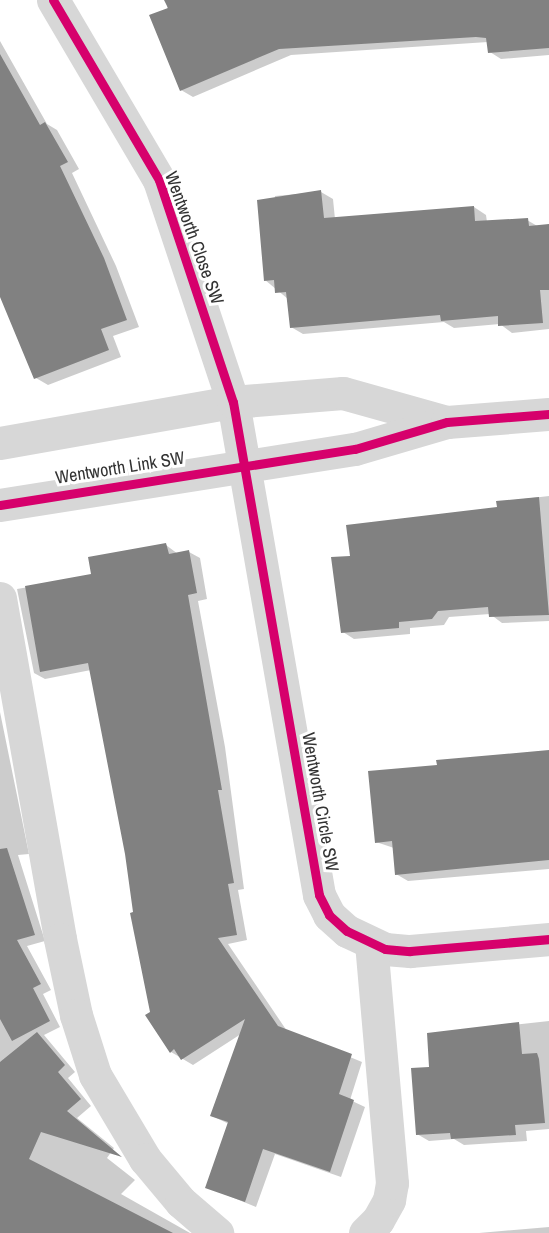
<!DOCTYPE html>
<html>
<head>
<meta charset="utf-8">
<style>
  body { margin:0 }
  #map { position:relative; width:549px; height:1233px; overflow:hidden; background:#fff; font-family:"Archivo Narrow",sans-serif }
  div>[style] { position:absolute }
  .shadow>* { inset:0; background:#0003 }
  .building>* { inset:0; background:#818181 }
  .minor>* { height:33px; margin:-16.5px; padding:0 16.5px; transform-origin:16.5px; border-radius:16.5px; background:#d7d7d7 }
  .cycleway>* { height:9px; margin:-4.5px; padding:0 4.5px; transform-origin:4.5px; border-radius:4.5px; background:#d6006c }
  span { translate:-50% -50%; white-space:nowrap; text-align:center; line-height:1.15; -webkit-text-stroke:6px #fff; paint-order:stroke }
  .street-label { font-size:18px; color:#333 }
</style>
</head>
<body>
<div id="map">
  <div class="shadow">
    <div style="clip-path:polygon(166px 0,549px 0,549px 55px,501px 59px,490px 52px,488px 42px,291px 55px,193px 97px,181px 90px)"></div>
    <div style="clip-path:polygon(0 41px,47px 124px,57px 130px,79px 169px,72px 173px,116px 266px,139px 327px,113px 336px,121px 357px,48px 385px,36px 378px,0 295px)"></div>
    <div style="clip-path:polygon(321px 192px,333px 199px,335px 219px,474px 207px,486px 215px,487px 222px,527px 220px,539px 227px,549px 226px,549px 329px,512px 333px,500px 324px,454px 328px,444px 322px,303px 334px,291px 327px,288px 299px,265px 280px,275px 196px)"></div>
    <div style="clip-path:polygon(549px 496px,549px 621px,502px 623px,490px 614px,449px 617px,444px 625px,410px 628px,410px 634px,354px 639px,343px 632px,351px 557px,498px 508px,498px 502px)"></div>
    <div style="clip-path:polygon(166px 545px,178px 554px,189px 552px,200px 558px,207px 599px,198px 601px,225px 747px,244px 889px,238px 890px,247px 940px,228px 944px,287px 1031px,362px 1062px,350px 1100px,365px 1107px,341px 1177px,275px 1154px,256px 1207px,207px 1187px,229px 1124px,212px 1116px,241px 1034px,193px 1065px,171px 1052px,147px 1015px,151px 1012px,127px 853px,91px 670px,45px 679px,34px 673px,17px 589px,93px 576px)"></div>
    <div style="clip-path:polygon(0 712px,29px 854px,18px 855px,45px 941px,27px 946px,51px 990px,43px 994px,60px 1027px,44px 1035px,75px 1072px,68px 1078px,91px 1106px,77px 1118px,114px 1148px,107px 1158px,135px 1180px,121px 1194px,190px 1233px,0 1233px)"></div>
    <div style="clip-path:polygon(549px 753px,549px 869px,408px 881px,396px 874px,394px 848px,376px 842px)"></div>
    <div style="clip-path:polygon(549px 1021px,549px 1129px,526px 1131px,527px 1141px,464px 1145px,454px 1139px,429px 1141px,417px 1134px,431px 1068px,428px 1034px)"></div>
    <div style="clip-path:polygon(549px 1227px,549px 1233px,479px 1233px)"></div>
  </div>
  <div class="building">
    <div style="clip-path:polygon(164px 0,549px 0,549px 48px,488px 53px,486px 38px,476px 37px,279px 49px,180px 91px,149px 15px,168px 8px)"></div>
    <div style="clip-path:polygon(0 54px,40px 125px,45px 122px,68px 162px,60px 166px,104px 258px,127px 320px,101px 329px,109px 350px,34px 379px,0 297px)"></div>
    <div style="clip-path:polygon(321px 190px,324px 218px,474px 206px,475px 221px,528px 218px,529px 226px,549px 224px,549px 290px,540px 290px,543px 323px,498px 326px,498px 316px,441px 321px,440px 315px,290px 328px,286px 292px,275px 293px,274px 280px,264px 281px,257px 200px)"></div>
    <div style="clip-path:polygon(539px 497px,549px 615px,489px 617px,488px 607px,438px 611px,432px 619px,399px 622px,399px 628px,341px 633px,331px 557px,350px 556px,346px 525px,497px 507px,496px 501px)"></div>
    <div style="clip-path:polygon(166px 543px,169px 554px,189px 550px,197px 593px,188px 595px,222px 790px,218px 790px,234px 883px,228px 884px,237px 935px,218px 938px,278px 1026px,352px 1054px,339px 1094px,354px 1100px,330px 1172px,263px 1149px,245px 1202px,205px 1188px,228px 1122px,210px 1116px,245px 1019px,181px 1060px,174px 1049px,170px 1053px,145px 1015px,150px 1012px,130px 913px,133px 912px,125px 854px,88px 663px,40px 672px,25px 586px,91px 574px,88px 557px)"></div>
    <div style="clip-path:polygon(549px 750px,549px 860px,395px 875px,392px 841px,375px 843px,368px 771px,437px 765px,436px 760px)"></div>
    <div style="clip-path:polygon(7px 848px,35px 935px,17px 940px,41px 984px,33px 988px,50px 1021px,12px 1041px,0 1019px,0 849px)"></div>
    <div style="clip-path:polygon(519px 1022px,522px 1054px,537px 1053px,539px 1059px,545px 1123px,515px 1125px,516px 1135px,451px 1139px,450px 1133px,416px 1135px,411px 1068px,429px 1067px,427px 1033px)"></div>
    <div style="clip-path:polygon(37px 1032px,65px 1065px,58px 1072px,81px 1099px,67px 1111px,122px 1157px,41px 1132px,29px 1159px,173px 1233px,0 1233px,0 1062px)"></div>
  </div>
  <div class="minor">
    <div style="left:53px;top:0;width:209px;rotate:59.5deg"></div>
    <div style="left:159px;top:180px;width:234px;rotate:71.6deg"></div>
    <div style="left:233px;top:402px;width:500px;rotate:80.1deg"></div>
    <div style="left:319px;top:895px;width:22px;rotate:63deg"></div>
    <div style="left:329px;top:915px;width:24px;rotate:42deg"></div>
    <div style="left:347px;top:931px;width:42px;rotate:25.3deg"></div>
    <div style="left:385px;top:949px;width:25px;rotate:5deg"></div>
    <div style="left:410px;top:951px;width:140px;rotate:-4.9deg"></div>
    <div style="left:0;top:443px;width:237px;rotate:-10deg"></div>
    <div style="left:233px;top:402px;width:110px;rotate:-4.7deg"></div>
    <div style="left:343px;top:393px;width:108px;rotate:15.6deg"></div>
    <div style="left:0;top:505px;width:359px;rotate:-9deg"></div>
    <div style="left:355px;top:449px;width:96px;rotate:-16.4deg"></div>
    <div style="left:447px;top:422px;width:102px;rotate:-4.5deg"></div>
    <div style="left:0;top:598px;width:346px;rotate:80deg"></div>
    <div style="left:60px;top:939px;width:78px;rotate:78.1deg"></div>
    <div style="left:76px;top:1015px;width:63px;rotate:72.4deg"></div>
    <div style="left:95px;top:1075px;width:98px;rotate:59.2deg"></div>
    <div style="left:145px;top:1159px;width:56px;rotate:50.1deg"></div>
    <div style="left:181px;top:1202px;width:48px;rotate:40.7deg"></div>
    <div style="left:365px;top:1233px;width:18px;rotate:-45deg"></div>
    <div style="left:378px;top:1220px;width:23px;rotate:-61deg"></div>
    <div style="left:389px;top:1200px;width:17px;rotate:-80deg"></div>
    <div style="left:392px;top:1183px;width:239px;rotate:-95deg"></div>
  </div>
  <div class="cycleway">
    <div style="left:53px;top:0;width:209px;rotate:59.5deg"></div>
    <div style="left:159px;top:180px;width:234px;rotate:71.6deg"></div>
    <div style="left:233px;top:402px;width:500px;rotate:80.1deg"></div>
    <div style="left:319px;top:895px;width:22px;rotate:63deg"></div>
    <div style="left:329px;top:915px;width:24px;rotate:42deg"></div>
    <div style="left:347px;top:931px;width:42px;rotate:25.3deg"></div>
    <div style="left:385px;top:949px;width:25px;rotate:5deg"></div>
    <div style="left:410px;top:951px;width:140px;rotate:-4.9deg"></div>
    <div style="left:0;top:505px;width:359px;rotate:-9deg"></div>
    <div style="left:355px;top:449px;width:96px;rotate:-16.4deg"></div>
    <div style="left:447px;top:422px;width:102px;rotate:-4.5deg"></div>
  </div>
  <div class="street-label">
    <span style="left:194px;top:238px;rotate:70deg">Wentworth Close SW</span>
    <span style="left:120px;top:468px;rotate:-9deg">Wentworth Link SW</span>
    <span style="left:320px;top:802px;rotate:80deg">Wentworth Circle SW</span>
  </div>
</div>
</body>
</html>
